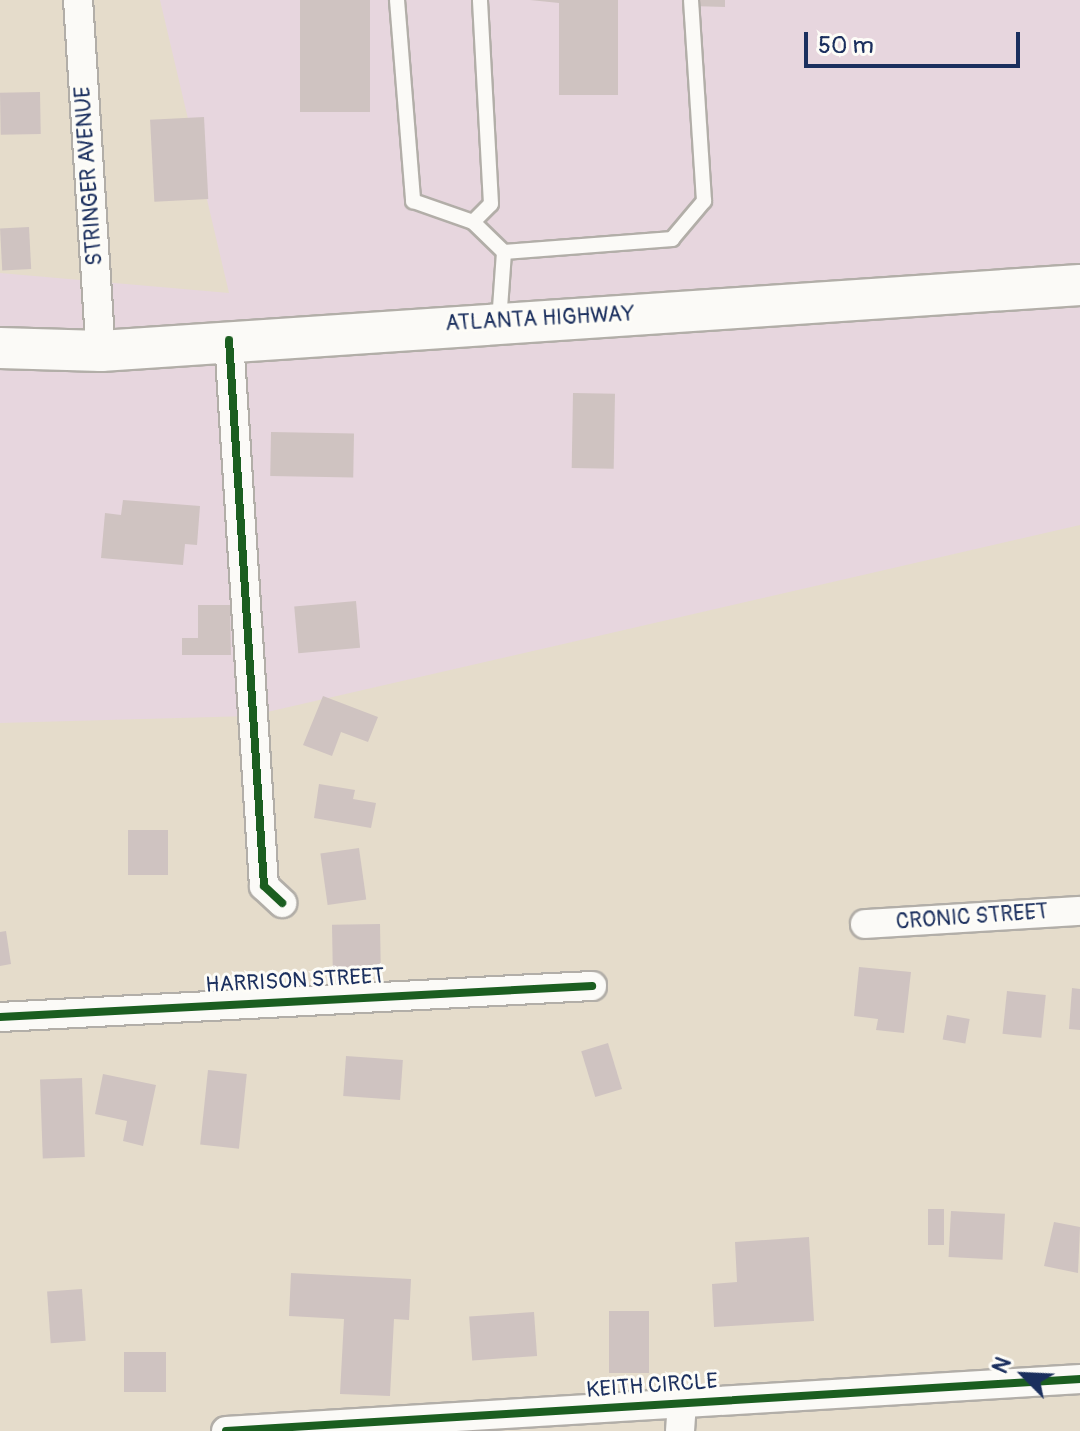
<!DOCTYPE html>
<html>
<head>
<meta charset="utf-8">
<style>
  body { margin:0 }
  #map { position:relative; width:1080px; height:1431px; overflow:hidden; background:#e5dccb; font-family:Pangolin,sans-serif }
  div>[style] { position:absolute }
  .built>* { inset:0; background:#e7d6de }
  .building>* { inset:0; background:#cfc3c1; transform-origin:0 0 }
  .roads { filter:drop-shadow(2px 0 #b2aea8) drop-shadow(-2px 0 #b2aea8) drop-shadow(0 2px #b2aea8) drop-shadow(0 -2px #b2aea8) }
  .lane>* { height:14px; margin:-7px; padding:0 7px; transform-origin:7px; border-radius:7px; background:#fbfaf7 }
  .street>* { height:28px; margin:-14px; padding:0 14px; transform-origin:14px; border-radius:14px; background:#fbfaf7 }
  .secondary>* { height:40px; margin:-20px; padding:0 20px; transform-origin:20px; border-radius:20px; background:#fbfaf7 }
  .cycleway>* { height:8px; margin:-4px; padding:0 4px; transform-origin:4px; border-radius:4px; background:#1b5e20 }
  span { translate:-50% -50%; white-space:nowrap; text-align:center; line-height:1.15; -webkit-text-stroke:6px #fdfcf7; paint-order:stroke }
  .street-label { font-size:22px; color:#1b2f5e }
  .north { position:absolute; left:984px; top:1335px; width:80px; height:80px; -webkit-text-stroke:6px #fdfcf7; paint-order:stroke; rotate:294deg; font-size:22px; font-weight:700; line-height:32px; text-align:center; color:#1b2f5e }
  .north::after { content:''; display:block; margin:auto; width:28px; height:36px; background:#1b2f5e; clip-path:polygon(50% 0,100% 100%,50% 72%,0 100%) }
  .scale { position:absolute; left:804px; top:32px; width:216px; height:36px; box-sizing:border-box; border:4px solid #1b2f5e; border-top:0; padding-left:10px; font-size:24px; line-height:28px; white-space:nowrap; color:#1b2f5e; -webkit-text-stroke:6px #fdfcf7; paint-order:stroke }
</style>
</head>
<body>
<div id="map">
  <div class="built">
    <div style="clip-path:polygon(160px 0,1080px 0,1080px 525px,250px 716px,0 723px,0 273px,229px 293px)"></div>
  </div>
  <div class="building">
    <div style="left:300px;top:0;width:70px;height:112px"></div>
    <div style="clip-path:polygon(530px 0,618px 0,618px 95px,559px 95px,559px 3px)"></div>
    <div style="clip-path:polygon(693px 0,725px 0,725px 7px,692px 6px)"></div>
    <div style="left:40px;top:92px;width:42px;height:40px;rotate:89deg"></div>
    <div style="left:204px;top:117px;width:82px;height:54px;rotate:87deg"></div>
    <div style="left:29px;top:227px;width:42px;height:29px;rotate:87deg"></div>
    <div style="left:573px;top:393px;width:42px;height:75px;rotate:1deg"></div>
    <div style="left:271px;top:432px;width:83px;height:44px;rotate:1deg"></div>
    <div style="clip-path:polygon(123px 500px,200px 506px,197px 545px,185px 544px,183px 565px,101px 558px,105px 513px,121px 515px)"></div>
    <div style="left:356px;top:601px;width:47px;height:62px;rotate:85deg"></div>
    <div style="clip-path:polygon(198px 605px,230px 605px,231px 655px,182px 655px,182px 638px,198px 638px)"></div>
    <div style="clip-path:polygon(323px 696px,378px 717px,368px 742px,341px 732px,332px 756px,303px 745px)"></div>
    <div style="clip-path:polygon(319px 784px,355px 790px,353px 799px,376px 803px,371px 828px,314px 818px)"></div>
    <div style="left:128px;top:830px;width:40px;height:45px"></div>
    <div style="left:359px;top:848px;width:52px;height:39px;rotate:82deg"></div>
    <div style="left:380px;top:924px;width:45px;height:48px;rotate:89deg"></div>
    <div style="clip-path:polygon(6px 931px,11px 964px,0 966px,0 932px)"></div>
    <div style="clip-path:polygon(859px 967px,911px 972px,904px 1033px,876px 1030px,878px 1019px,854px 1016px)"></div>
    <div style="clip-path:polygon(1072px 988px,1080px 989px,1080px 1030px,1069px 1029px)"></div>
    <div style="left:1007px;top:991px;width:39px;height:43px;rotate:6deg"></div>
    <div style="left:947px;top:1015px;width:23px;height:25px;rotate:10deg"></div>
    <div style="left:608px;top:1043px;width:48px;height:28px;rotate:73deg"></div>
    <div style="left:346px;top:1056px;width:57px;height:40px;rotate:4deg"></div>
    <div style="left:208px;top:1070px;width:39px;height:75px;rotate:6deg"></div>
    <div style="clip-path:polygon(103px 1074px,156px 1085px,143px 1146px,123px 1141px,127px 1121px,95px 1114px)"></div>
    <div style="left:82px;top:1078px;width:79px;height:42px;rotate:88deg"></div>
    <div style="left:928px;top:1209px;width:16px;height:36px"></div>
    <div style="left:951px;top:1211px;width:54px;height:46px;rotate:3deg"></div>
    <div style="clip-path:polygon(1054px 1222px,1080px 1227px,1078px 1273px,1044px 1266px)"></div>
    <div style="clip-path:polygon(809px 1237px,814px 1321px,714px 1327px,712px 1284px,737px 1282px,735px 1242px)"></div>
    <div style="clip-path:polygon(291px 1273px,411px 1279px,409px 1320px,394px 1319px,390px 1396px,340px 1394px,344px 1319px,289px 1316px)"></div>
    <div style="left:82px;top:1289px;width:52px;height:35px;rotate:86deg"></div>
    <div style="left:609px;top:1311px;width:40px;height:62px"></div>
    <div style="left:534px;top:1312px;width:44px;height:65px;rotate:86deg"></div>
    <div style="left:124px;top:1352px;width:42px;height:40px"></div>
  </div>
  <div class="roads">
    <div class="lane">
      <div style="left:397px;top:0;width:202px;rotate:85.4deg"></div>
      <div style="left:413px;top:201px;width:64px;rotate:19.3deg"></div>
      <div style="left:473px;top:222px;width:43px;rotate:44.1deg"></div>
      <div style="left:473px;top:222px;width:25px;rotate:-45deg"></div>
      <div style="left:491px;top:204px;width:204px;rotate:-93.1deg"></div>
      <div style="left:499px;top:322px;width:70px;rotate:-85.9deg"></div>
      <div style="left:504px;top:252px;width:169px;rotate:-4.4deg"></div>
      <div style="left:672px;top:239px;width:50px;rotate:-49.9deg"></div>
      <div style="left:704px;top:201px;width:201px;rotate:-93.7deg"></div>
    </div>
    <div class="street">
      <div style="left:78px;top:0;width:352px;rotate:86.3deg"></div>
      <div style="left:229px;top:340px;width:547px;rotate:86.33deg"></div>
      <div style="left:264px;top:886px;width:25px;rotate:43deg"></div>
      <div style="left:865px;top:924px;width:215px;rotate:-3.5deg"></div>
      <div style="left:0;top:1017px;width:593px;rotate:-3deg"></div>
      <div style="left:226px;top:1431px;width:856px;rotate:-3.48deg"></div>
      <div style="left:680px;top:1431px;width:29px;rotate:-86deg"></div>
    </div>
    <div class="secondary">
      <div style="left:0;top:348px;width:101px;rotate:1.7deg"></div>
      <div style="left:101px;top:351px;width:981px;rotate:-3.86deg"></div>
    </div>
  </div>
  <div class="cycleway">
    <div style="left:229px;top:340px;width:547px;rotate:86.33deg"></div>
    <div style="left:264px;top:886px;width:25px;rotate:43deg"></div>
    <div style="left:0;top:1017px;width:593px;rotate:-3deg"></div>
    <div style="left:226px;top:1431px;width:856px;rotate:-3.48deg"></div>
  </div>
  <div class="street-label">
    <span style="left:89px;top:176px;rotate:-94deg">STRINGER AVENUE</span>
    <span style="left:540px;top:319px;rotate:-3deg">ATLANTA HIGHWAY</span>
    <span style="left:972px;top:917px;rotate:-4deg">CRONIC STREET</span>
    <span style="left:295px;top:981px;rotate:-3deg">HARRISON STREET</span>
    <span style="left:652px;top:1386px;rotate:-4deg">KEITH CIRCLE</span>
  </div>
  <div class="north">N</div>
  <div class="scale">50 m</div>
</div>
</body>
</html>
